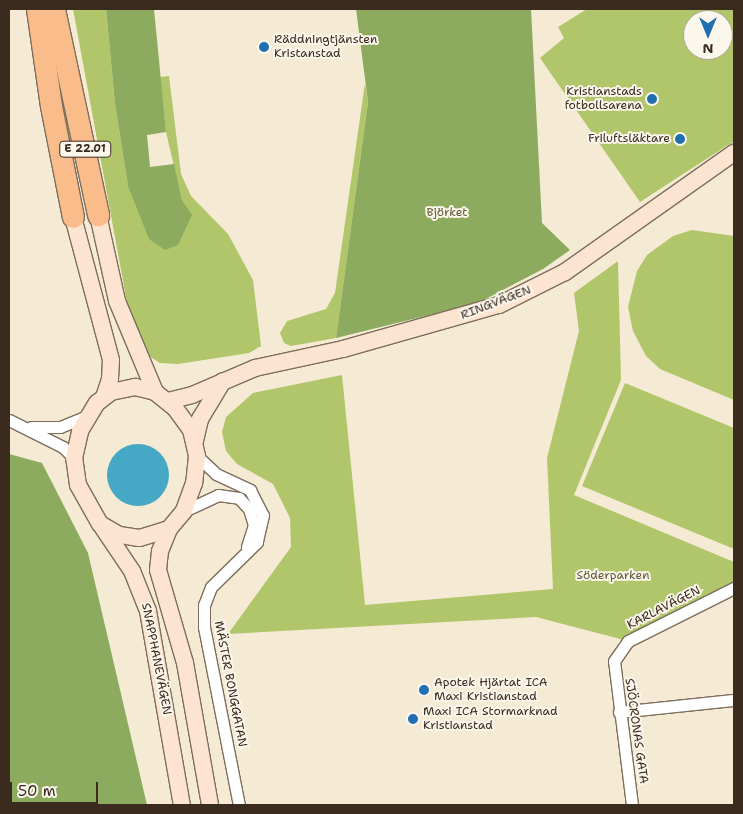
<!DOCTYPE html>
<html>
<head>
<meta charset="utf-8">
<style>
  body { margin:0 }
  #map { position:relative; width:743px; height:814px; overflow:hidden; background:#f5ead3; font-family:"Shantell Sans",sans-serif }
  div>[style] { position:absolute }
  .green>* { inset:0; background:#b1c66a }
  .forest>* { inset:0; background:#8cab5e }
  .water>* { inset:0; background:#46a8c5 }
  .round { border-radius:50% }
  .roads { filter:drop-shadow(1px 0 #7c6d5d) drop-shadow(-1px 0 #7c6d5d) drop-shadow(0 1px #7c6d5d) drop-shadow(0 -1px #7c6d5d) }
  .street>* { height:11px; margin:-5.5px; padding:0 5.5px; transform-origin:5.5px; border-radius:5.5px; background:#fff }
  .secondary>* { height:16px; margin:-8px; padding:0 8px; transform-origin:8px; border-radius:8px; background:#fde4d0 }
  .highway>* { height:21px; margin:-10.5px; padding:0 10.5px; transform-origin:10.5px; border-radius:10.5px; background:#f9bc8a }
  .dots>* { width:14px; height:14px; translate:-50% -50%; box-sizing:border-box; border:2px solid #fbf7ec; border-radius:50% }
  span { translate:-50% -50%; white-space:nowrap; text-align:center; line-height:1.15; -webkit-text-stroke:4px #fbf7ec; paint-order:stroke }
  .shield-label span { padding:1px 4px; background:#fbf7ec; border:1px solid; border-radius:4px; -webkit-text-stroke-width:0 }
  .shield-label { font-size:11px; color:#3b2a1e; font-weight:700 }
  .poi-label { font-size:12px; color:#3b2a1e }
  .left { translate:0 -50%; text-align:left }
  .right { translate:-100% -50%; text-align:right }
  .park-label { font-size:12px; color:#5e5935 }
  .street-label { font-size:12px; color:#3b2a1e }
  .frame { position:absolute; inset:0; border:10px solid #3b2a1e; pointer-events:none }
  .north { position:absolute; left:683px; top:10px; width:50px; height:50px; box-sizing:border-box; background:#fbf7ec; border:1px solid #aea59a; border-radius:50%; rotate:180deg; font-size:14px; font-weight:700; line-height:20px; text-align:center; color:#3b2a1e }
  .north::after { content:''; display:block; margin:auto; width:18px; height:22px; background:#1f6fb2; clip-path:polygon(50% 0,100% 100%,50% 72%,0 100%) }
  .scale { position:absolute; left:10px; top:782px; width:88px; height:22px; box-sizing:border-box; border:2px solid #3b2a1e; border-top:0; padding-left:6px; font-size:15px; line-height:18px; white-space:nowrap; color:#3b2a1e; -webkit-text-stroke:4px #fbf7ec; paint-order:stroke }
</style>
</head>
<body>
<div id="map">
  <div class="green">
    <div style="clip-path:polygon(73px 9px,106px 9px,115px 104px,128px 186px,191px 215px,182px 200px,166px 132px,160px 77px,169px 76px,181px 174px,191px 196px,228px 234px,253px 280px,261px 346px,249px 353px,178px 364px,160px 363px,149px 356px,128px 308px)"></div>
    <div style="clip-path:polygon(evenodd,587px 9px,734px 9px,734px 141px,640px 202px,540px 58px,564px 38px,558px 27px,587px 9px,693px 20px,723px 20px,723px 50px,693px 50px,693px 20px)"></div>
    <div style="clip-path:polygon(365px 83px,368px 102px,336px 338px,291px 346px,284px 343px,280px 333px,287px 321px,326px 309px,335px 293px)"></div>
    <div style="clip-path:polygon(692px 230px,734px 236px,734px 400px,660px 369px,646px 356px,633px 331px,628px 307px,637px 271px,647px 255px,673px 236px)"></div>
    <div style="clip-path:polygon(618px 261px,621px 380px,574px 495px,734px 562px,734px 588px,628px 641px,536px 617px,228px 634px,291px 547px,290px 518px,273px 484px,237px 464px,226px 451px,222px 432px,226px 417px,253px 393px,342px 375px,365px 605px,553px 589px,547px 458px,579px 331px,574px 293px)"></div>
    <div style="clip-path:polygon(625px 383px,734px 428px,734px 549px,582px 486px)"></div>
  </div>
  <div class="forest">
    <div style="clip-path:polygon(106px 9px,154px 9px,166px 132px,147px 135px,150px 167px,174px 164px,182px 200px,192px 215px,178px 245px,165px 250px,149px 239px,128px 186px,115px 104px)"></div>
    <div style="clip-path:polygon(356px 9px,531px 9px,542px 223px,570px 250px,543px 269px,478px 303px,336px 338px,368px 102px)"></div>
    <div style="clip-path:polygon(9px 454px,42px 463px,88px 553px,147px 805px,9px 805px)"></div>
  </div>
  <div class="water">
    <div class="round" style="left:107px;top:444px;width:62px;height:62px"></div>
  </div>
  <div class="roads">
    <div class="street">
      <div style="left:9px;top:420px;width:60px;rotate:26.6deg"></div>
      <div style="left:63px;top:447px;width:16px;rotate:45deg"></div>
      <div style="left:31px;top:427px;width:29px"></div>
      <div style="left:60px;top:427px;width:29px;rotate:-22deg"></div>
      <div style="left:197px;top:456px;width:26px;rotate:43deg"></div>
      <div style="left:216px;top:474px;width:38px;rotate:25deg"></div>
      <div style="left:250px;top:490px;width:28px;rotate:63deg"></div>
      <div style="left:263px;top:515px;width:28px;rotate:103deg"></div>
      <div style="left:257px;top:542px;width:64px;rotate:135.6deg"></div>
      <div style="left:211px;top:587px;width:19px;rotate:111deg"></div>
      <div style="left:204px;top:605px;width:22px;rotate:90deg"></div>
      <div style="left:204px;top:627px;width:181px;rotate:78.9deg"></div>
      <div style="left:184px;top:511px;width:38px;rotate:-25deg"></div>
      <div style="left:218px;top:495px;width:21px;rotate:8deg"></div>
      <div style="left:239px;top:498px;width:15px;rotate:48deg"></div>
      <div style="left:249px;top:509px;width:17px;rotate:73deg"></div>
      <div style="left:254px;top:525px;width:23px;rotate:108deg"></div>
      <div style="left:619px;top:712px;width:116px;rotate:-6deg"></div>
      <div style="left:632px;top:805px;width:145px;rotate:-97.1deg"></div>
      <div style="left:614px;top:661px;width:24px;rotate:-55deg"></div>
      <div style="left:628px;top:641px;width:119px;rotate:-26.6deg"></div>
    </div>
    <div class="secondary">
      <div style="left:98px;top:215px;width:88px;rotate:77.5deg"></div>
      <div style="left:117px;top:301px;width:99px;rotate:67.3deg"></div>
      <div style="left:73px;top:217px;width:148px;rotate:75.1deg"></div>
      <div style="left:111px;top:360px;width:19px;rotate:93deg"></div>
      <div style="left:110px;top:379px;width:19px;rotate:108deg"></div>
      <div style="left:135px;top:387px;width:21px;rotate:14deg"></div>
      <div style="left:155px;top:392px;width:26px;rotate:39deg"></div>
      <div style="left:175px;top:408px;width:27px;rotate:54deg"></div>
      <div style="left:191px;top:430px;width:27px;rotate:77deg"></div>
      <div style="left:197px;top:456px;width:27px;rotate:96deg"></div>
      <div style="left:194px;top:483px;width:30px;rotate:110deg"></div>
      <div style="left:184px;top:511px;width:23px;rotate:130deg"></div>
      <div style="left:169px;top:529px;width:31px;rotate:163deg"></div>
      <div style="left:139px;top:538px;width:20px;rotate:-171deg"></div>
      <div style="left:119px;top:535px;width:22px;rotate:-150deg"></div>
      <div style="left:100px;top:524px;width:45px;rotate:-119.4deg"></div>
      <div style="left:78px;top:485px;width:27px;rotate:-98deg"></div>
      <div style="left:74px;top:458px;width:28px;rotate:-77deg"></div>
      <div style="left:80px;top:431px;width:33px;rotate:-59deg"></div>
      <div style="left:97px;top:403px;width:18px;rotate:-38deg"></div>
      <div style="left:111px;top:392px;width:25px;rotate:-12deg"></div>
      <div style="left:168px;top:401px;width:25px;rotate:-14deg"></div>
      <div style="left:192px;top:395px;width:69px;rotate:-23.2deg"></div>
      <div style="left:255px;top:368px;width:90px;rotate:-12.2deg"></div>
      <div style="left:343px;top:349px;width:162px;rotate:-15.8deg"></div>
      <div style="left:499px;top:305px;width:74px;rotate:-26.6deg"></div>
      <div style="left:565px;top:272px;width:207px;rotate:-35.2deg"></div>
      <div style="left:195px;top:441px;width:23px;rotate:-77deg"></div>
      <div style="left:200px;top:419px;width:44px;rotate:-58.8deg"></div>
      <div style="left:103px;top:528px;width:52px;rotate:56deg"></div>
      <div style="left:132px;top:571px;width:43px;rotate:68.2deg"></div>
      <div style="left:148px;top:611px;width:197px;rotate:80.1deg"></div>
      <div style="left:169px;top:529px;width:24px;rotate:112deg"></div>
      <div style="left:160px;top:551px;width:19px;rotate:96deg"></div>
      <div style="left:158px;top:570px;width:97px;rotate:73.8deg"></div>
      <div style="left:185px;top:663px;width:144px;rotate:80deg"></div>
    </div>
    <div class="highway">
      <div style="left:37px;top:9px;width:98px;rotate:81.8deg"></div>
      <div style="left:51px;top:106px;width:113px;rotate:78.8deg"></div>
      <div style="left:54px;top:9px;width:211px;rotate:77.9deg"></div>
    </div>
  </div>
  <div class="dots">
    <div style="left:264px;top:47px;background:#1f6fb2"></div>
    <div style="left:652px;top:99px;background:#1f6fb2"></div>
    <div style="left:680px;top:139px;background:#1f6fb2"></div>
    <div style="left:424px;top:690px;background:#1f6fb2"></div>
    <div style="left:413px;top:719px;background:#1f6fb2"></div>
  </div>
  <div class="shield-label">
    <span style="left:85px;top:149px">E 22.01</span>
  </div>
  <div class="poi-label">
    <span class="left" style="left:274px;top:47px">Räddningtjänsten<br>Kristanstad</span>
    <span class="right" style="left:642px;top:99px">Kristianstads<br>fotbollsarena</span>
    <span class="right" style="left:670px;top:139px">Friluftsläktare</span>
    <span class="left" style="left:434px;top:690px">Apotek Hjärtat ICA<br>Maxi Kristianstad</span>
    <span class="left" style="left:423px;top:719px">Maxi ICA Stormarknad<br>Kristianstad</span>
  </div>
  <div class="park-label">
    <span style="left:447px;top:213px">Björket</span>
    <span style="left:613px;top:576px">Söderparken</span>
  </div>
  <div class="street-label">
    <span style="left:496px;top:303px;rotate:-21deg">RINGVÄGEN</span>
    <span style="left:664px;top:608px;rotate:-27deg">KARLAVÄGEN</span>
    <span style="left:156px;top:659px;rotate:79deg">SNAPPHANEVÄGEN</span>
    <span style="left:230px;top:684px;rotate:79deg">MÄSTER BONGGATAN</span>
    <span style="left:636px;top:731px;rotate:82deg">SJÖCRONAS GATA</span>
  </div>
  <div class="frame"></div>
  <div class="north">N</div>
  <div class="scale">50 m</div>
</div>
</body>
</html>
